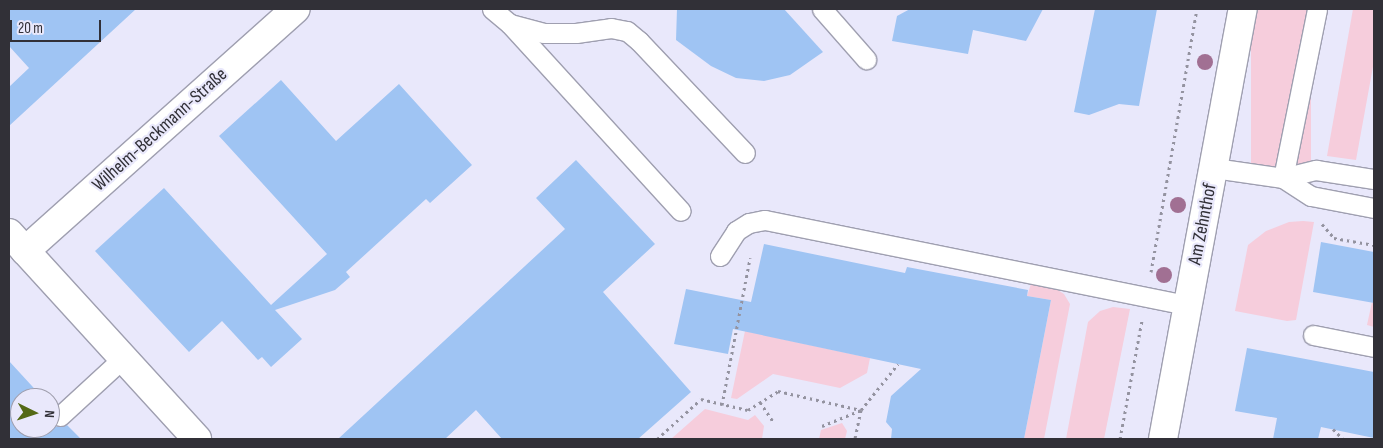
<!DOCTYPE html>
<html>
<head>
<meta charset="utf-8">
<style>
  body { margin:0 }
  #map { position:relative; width:1383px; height:448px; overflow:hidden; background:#e9e8fb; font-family:"Sofia Sans Condensed",sans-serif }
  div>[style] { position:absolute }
  .green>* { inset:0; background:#f6cddc; transform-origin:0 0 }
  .building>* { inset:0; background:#9fc4f3 }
  .path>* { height:3px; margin-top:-1.5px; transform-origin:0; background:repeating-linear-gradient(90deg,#9493a0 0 2.5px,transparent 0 6.5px) }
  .roads { filter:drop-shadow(1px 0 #9f9fb0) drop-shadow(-1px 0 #9f9fb0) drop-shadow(0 1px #9f9fb0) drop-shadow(0 -1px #9f9fb0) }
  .lane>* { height:19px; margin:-9.5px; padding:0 9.5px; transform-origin:9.5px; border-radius:9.5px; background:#fff }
  .street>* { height:28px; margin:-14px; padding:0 14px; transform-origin:14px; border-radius:14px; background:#fff }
  .secondary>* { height:28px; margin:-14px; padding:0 14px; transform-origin:14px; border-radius:14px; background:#fff }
  .trees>* { width:16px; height:16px; margin:-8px; border-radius:50%; background:#a17093 }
  span { translate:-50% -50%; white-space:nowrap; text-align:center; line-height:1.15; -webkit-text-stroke:4.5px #e9e8fb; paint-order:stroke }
  .street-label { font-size:19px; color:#313037 }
  .frame { position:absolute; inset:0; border:10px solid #313037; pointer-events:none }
  .north { position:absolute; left:10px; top:388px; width:50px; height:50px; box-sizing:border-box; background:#e9e8fb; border:1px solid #9f9ead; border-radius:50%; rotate:94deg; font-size:14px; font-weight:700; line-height:20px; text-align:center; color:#313037 }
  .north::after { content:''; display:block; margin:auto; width:18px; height:22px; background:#546916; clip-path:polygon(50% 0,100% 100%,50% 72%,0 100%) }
  .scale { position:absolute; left:10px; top:20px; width:91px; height:22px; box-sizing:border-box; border:2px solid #313037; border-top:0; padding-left:6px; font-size:15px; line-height:18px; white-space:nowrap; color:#313037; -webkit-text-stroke:4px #e9e8fb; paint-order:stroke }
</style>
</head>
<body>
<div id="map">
  <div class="green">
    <div style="left:1251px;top:9px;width:60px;height:159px"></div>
    <div style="clip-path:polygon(1353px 9px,1374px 9px,1374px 61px,1356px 160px,1327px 156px)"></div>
    <div style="clip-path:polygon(1303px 221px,1314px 222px,1296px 320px,1287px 321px,1235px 311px,1248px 245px,1266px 231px,1289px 222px)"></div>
    <div style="clip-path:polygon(1031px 284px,1053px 287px,1064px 294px,1070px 304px,1044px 439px,1024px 439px,1051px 300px,1027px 296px)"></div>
    <div style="clip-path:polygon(1372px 302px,1374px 303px,1374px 327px,1367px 325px)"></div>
    <div style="clip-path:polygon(1113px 307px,1130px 309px,1104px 439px,1066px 439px,1088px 322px,1100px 311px)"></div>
    <div style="clip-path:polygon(745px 331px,870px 358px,867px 373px,840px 388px,773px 374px,737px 399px,731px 398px)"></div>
    <div style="clip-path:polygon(705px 409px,748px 420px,755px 415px,764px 426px,762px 439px,671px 439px)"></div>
    <div style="clip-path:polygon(842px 423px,847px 431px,845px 439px,819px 439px,821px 430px)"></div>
  </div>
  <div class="building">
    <div style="clip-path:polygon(9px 9px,136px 9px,9px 126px,9px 87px,29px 68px,9px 46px)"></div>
    <div style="clip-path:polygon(677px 9px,784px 9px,823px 52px,790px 75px,764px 81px,736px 78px,711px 66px,676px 40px)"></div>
    <div style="clip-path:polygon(910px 9px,1043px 9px,1026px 41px,973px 30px,968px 54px,892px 41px,897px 16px)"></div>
    <div style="clip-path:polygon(1095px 9px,1157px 9px,1139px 106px,1119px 104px,1089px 115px,1074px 112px)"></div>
    <div style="clip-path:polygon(281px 80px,336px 141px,399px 84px,472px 165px,430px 203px,426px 199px,346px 272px,350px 277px,335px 290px,275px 310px,302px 339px,271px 367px,262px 357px,258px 360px,222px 321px,189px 352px,95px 251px,164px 188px,271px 305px,327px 254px,219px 136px)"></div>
    <div style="clip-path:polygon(576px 160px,655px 244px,603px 292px,691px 392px,638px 439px,502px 439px,476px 410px,445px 439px,338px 439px,565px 229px,536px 198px)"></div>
    <div style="clip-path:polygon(1321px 242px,1374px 252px,1374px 303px,1313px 292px)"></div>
    <div style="clip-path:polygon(764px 244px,905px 273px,907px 267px,1028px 290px,1027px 296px,1051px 300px,1024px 439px,891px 439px,892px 429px,886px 422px,891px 396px,921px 369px,733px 329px,728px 354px,674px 344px,686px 289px,751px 302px)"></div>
    <div style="clip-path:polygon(1247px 348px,1374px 372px,1374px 438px,1321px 427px,1318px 439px,1273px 439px,1277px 418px,1235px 411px)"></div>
    <div style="clip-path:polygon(9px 361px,43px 398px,20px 398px,20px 428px,50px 428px,50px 420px,57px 427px,67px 425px,81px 439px,9px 439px)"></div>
  </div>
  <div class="path">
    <div style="left:1322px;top:224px;width:18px;rotate:49deg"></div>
    <div style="left:1334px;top:238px;width:41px;rotate:9.9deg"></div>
    <div style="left:1151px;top:272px;width:267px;rotate:-80.1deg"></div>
    <div style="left:760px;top:402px;width:23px;rotate:56deg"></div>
    <div style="left:722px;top:405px;width:150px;rotate:-79.2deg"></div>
    <div style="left:822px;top:426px;width:42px;rotate:-22.3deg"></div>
    <div style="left:861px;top:410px;width:59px;rotate:-51.2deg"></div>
    <div style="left:1333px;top:429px;width:14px;rotate:45deg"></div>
    <div style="left:657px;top:439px;width:59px;rotate:-42.3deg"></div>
    <div style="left:701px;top:399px;width:48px;rotate:13.2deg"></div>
    <div style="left:748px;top:410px;width:36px;rotate:-32deg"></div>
    <div style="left:778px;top:391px;width:85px;rotate:12.9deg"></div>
    <div style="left:861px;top:410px;width:30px;rotate:102deg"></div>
    <div style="left:1120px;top:439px;width:121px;rotate:-79.5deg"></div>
  </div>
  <div class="roads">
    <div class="lane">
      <div style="left:492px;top:9px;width:23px;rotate:40deg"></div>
      <div style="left:510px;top:24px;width:253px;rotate:47.6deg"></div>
      <div style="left:822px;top:9px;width:67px;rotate:48.7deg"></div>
      <div style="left:510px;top:24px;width:34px;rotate:15deg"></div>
      <div style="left:543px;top:33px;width:33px"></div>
      <div style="left:576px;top:33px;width:35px;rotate:-8deg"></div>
      <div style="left:611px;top:28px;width:16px;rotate:11deg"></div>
      <div style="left:627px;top:31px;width:16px;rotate:40deg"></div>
      <div style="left:639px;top:41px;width:154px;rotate:46.6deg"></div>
      <div style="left:1214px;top:168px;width:70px;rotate:8.2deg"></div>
      <div style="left:1283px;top:178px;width:33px;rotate:33deg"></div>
      <div style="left:1311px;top:196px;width:64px;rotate:10.8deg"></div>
      <div style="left:1283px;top:178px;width:172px;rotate:-78.6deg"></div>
      <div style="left:1283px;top:178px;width:34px;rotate:-14deg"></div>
      <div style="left:1316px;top:170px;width:59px;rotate:8.8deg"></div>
      <div style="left:720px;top:256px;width:30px;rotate:-57deg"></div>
      <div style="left:736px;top:231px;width:15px;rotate:-32deg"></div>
      <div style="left:749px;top:223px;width:16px;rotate:-11deg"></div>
      <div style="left:765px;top:220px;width:431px;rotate:11.4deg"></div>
      <div style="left:1313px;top:335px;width:62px;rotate:11.1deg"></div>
      <div style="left:60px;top:416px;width:86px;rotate:-42.6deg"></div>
    </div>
    <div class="street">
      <div style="left:9px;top:233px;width:279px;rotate:47.6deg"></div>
      <div style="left:25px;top:251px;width:363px;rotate:-41.8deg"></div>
    </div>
    <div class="secondary">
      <div style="left:1163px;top:439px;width:437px;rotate:-79.5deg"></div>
    </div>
  </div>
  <div class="trees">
    <div style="left:1205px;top:62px"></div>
    <div style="left:1178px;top:205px"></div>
    <div style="left:1164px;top:275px"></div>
  </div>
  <div class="street-label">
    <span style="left:160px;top:130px;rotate:-42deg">Wilhelm-Beckmann-Straße</span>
    <span style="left:1203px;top:224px;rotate:-79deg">Am Zehnthof</span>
  </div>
  <div class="frame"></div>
  <div class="north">N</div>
  <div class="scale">20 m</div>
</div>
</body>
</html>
